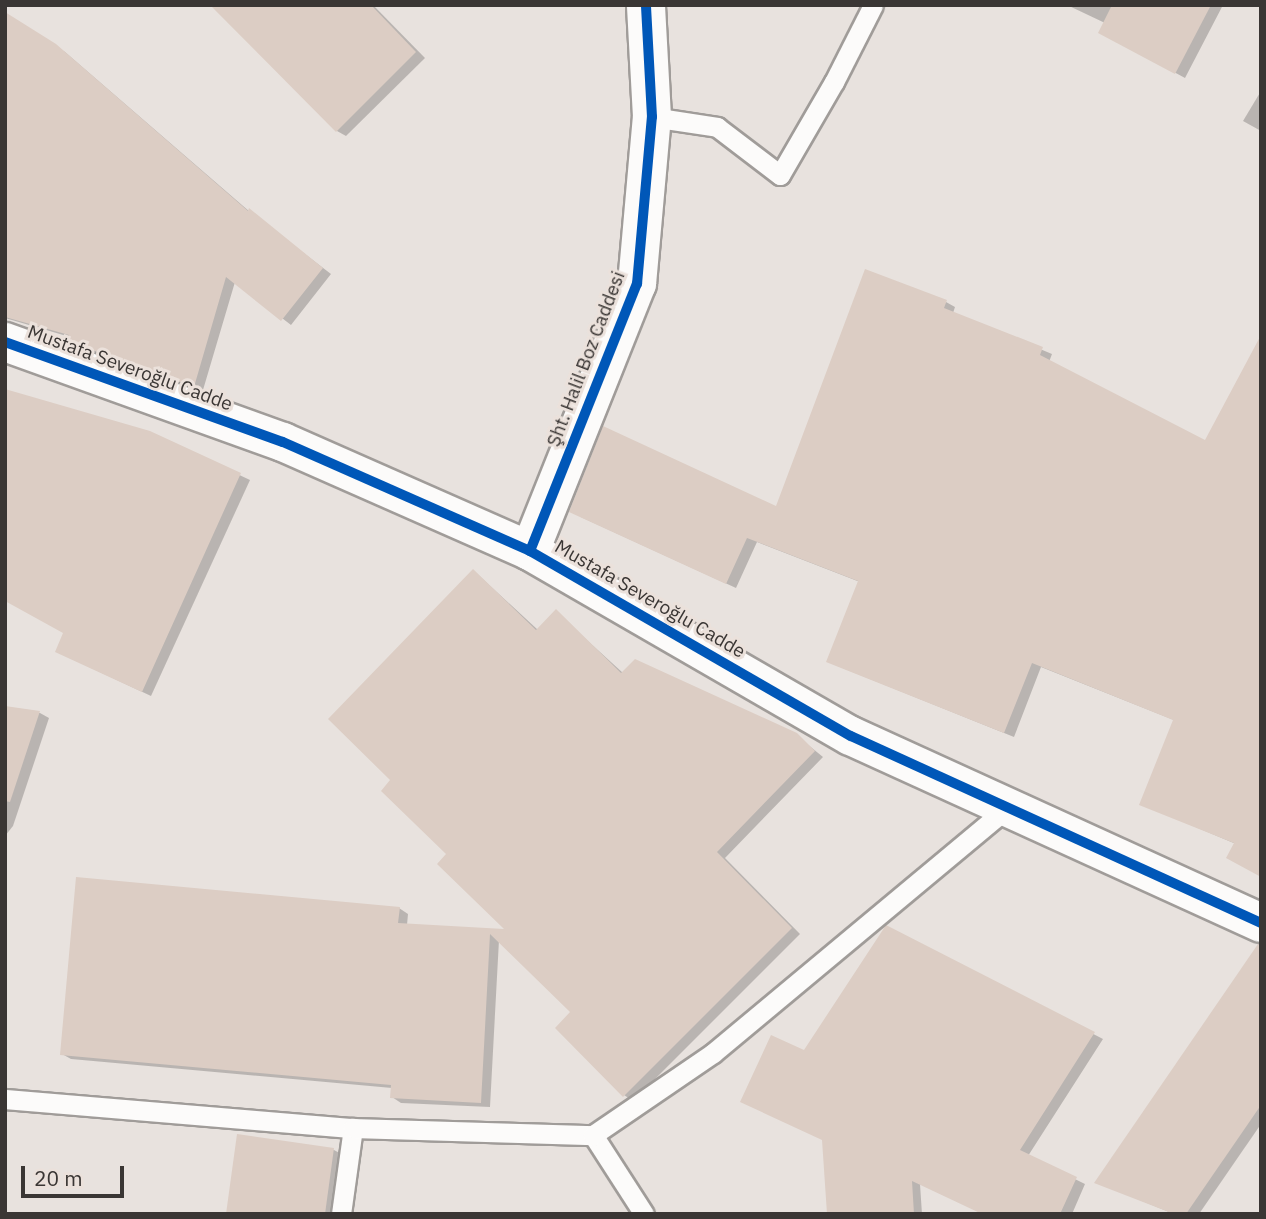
<!DOCTYPE html>
<html>
<head>
<meta charset="utf-8">
<style>
  body { margin:0 }
  #map { position:relative; width:1266px; height:1219px; overflow:hidden; background:#e8e2de; font-family:"IBM Plex Sans",sans-serif }
  div>[style] { position:absolute }
  .shadow>* { inset:0; background:#0003 }
  .building>* { inset:0; background:#dccdc4 }
  .roads { filter:drop-shadow(2px 0 #a09c99) drop-shadow(-2px 0 #a09c99) drop-shadow(0 2px #a09c99) drop-shadow(0 -2px #a09c99) }
  .lane>* { height:19px; margin:-9.5px; padding:0 9.5px; transform-origin:9.5px; border-radius:9.5px; background:#fcfbfa }
  .street>* { height:38px; margin:-19px; padding:0 19px; transform-origin:19px; border-radius:19px; background:#fcfbfa }
  .cycleway>* { height:10px; margin:-5px; padding:0 5px; transform-origin:5px; border-radius:5px; background:#0057b8 }
  span { translate:-50% -50%; white-space:nowrap; text-align:center; line-height:1.15; -webkit-text-stroke:6px #ebe1db; paint-order:stroke }
  .street-label { font-size:19px; color:#3a3634 }
  .frame { position:absolute; inset:0; border:7px solid #3a3634; pointer-events:none }
  .scale { position:absolute; left:21px; top:1166px; width:103px; height:32px; box-sizing:border-box; border:4px solid #3a3634; border-top:0; padding-left:9px; font-size:21px; line-height:24px; white-space:nowrap; color:#3a3634; -webkit-text-stroke:5px #ebe1db; paint-order:stroke }
</style>
</head>
<body>
<div id="map">
  <div class="shadow">
    <div style="clip-path:polygon(213px 5px,373px 5px,425px 58px,346px 136px,337px 131px)"></div>
    <div style="clip-path:polygon(1067px 5px,1223px 5px,1185px 78px,1100px 32px,1105px 23px)"></div>
    <div style="clip-path:polygon(5px 14px,65px 52px,250px 212px,331px 274px,291px 325px,235px 282px,203px 390px,78px 346px,69px 340px,70px 337px,5px 318px)"></div>
    <div style="clip-path:polygon(1261px 91px,1261px 131px,1243px 121px)"></div>
    <div style="clip-path:polygon(946px 302px,955px 307px,953px 313px,1052px 354px,1049px 362px,1236px 844px,1141px 804px,1174px 720px,1041px 667px,1014px 737px,838px 666px,860px 582px,757px 542px,736px 588px,581px 517px,777px 508px)"></div>
    <div style="clip-path:polygon(150px 433px,250px 480px,151px 696px,66px 656px)"></div>
    <div style="clip-path:polygon(474px 571px,538px 630px,556px 612px,623px 673px,796px 735px,823px 757px,725px 858px,800px 934px,633px 1101px,624px 1095px,573px 1012px,499px 940px,490px 1107px,401px 1103px,392px 1097px,392px 1088px,71px 1059px,62px 1054px,399px 908px,408px 914px,407px 925px,508px 931px,393px 780px)"></div>
    <div style="clip-path:polygon(5px 708px,40px 713px,49px 718px,13px 826px,5px 836px)"></div>
    <div style="clip-path:polygon(886px 927px,1103px 1039px,1028px 1156px,1085px 1184px,1072px 1214px,984px 1214px,920px 1184px,922px 1214px,828px 1214px,824px 1140px,804px 1052px)"></div>
    <div style="clip-path:polygon(1261px 945px,1261px 1124px,1199px 1214px,1174px 1214px,1096px 1182px)"></div>
    <div style="clip-path:polygon(239px 1136px,334px 1150px,343px 1155px,335px 1214px,228px 1214px)"></div>
  </div>
  <div class="building">
    <div style="clip-path:polygon(210px 5px,371px 5px,416px 52px,336px 132px)"></div>
    <div style="clip-path:polygon(1112px 5px,1211px 5px,1175px 74px,1098px 33px)"></div>
    <div style="clip-path:polygon(5px 12px,56px 44px,248px 211px,249px 208px,323px 268px,281px 321px,226px 277px,194px 387px,67px 341px,69px 335px,5px 317px)"></div>
    <div style="clip-path:polygon(865px 269px,947px 300px,944px 308px,1043px 347px,1040px 355px,1205px 440px,1261px 335px,1261px 877px,1226px 858px,1234px 843px,1139px 805px,1173px 720px,1032px 663px,1004px 733px,826px 662px,858px 581px,747px 538px,726px 584px,569px 512px,603px 426px,776px 506px)"></div>
    <div style="clip-path:polygon(5px 389px,150px 431px,241px 473px,142px 692px,55px 652px,63px 633px,5px 601px)"></div>
    <div style="clip-path:polygon(473px 569px,536px 630px,556px 609px,621px 673px,635px 659px,797px 733px,815px 751px,717px 852px,792px 928px,623px 1097px,555px 1028px,570px 1012px,490px 934px,481px 1103px,390px 1098px,391px 1085px,60px 1055px,76px 877px,400px 907px,398px 923px,504px 929px,437px 864px,446px 854px,381px 791px,390px 780px,328px 719px)"></div>
    <div style="clip-path:polygon(5px 706px,40px 711px,10px 802px,5px 801px)"></div>
    <div style="clip-path:polygon(886px 925px,1095px 1032px,1020px 1150px,1077px 1177px,1060px 1214px,982px 1214px,912px 1181px,914px 1214px,827px 1214px,822px 1140px,740px 1102px,771px 1035px,804px 1050px)"></div>
    <div style="clip-path:polygon(1258px 944px,1261px 944px,1261px 1105px,1186px 1214px,1174px 1214px,1094px 1183px)"></div>
    <div style="clip-path:polygon(237px 1134px,334px 1148px,325px 1214px,226px 1214px)"></div>
  </div>
  <div class="roads">
    <div class="lane">
      <div style="left:652px;top:117px;width:66px;rotate:8.7deg"></div>
      <div style="left:717px;top:127px;width:79px;rotate:37.3deg"></div>
      <div style="left:780px;top:175px;width:108px;rotate:-59.9deg"></div>
      <div style="left:834px;top:82px;width:86px;rotate:-63.1deg"></div>
      <div style="left:5px;top:1099px;width:349px;rotate:4.8deg"></div>
      <div style="left:593px;top:1135px;width:94px;rotate:57.2deg"></div>
      <div style="left:341px;top:1214px;width:87px;rotate:-82.1deg"></div>
      <div style="left:353px;top:1128px;width:240px;rotate:1.7deg"></div>
      <div style="left:593px;top:1135px;width:145px;rotate:-34.3deg"></div>
      <div style="left:713px;top:1053px;width:384px;rotate:-39.8deg"></div>
    </div>
    <div class="street">
      <div style="left:5px;top:342px;width:295px;rotate:19.8deg"></div>
      <div style="left:283px;top:442px;width:270px;rotate:23.8deg"></div>
      <div style="left:530px;top:551px;width:370px;rotate:30deg"></div>
      <div style="left:851px;top:736px;width:451px;rotate:24.5deg"></div>
      <div style="left:530px;top:551px;width:288px;rotate:-68.2deg"></div>
      <div style="left:637px;top:284px;width:168px;rotate:-84.9deg"></div>
      <div style="left:652px;top:117px;width:112px;rotate:-93.1deg"></div>
    </div>
  </div>
  <div class="cycleway">
    <div style="left:5px;top:342px;width:295px;rotate:19.8deg"></div>
    <div style="left:283px;top:442px;width:270px;rotate:23.8deg"></div>
    <div style="left:530px;top:551px;width:370px;rotate:30deg"></div>
    <div style="left:851px;top:736px;width:451px;rotate:24.5deg"></div>
    <div style="left:530px;top:551px;width:288px;rotate:-68.2deg"></div>
    <div style="left:637px;top:284px;width:168px;rotate:-84.9deg"></div>
    <div style="left:652px;top:117px;width:112px;rotate:-93.1deg"></div>
  </div>
  <div class="street-label">
    <span style="left:586px;top:359px;rotate:-69deg">Şht. Halil Boz Caddesi</span>
    <span style="left:130px;top:368px;rotate:20deg">Mustafa Severoğlu Cadde</span>
    <span style="left:650px;top:599px;rotate:30deg">Mustafa Severoğlu Cadde</span>
  </div>
  <div class="frame"></div>
  <div class="scale">20 m</div>
</div>
</body>
</html>
